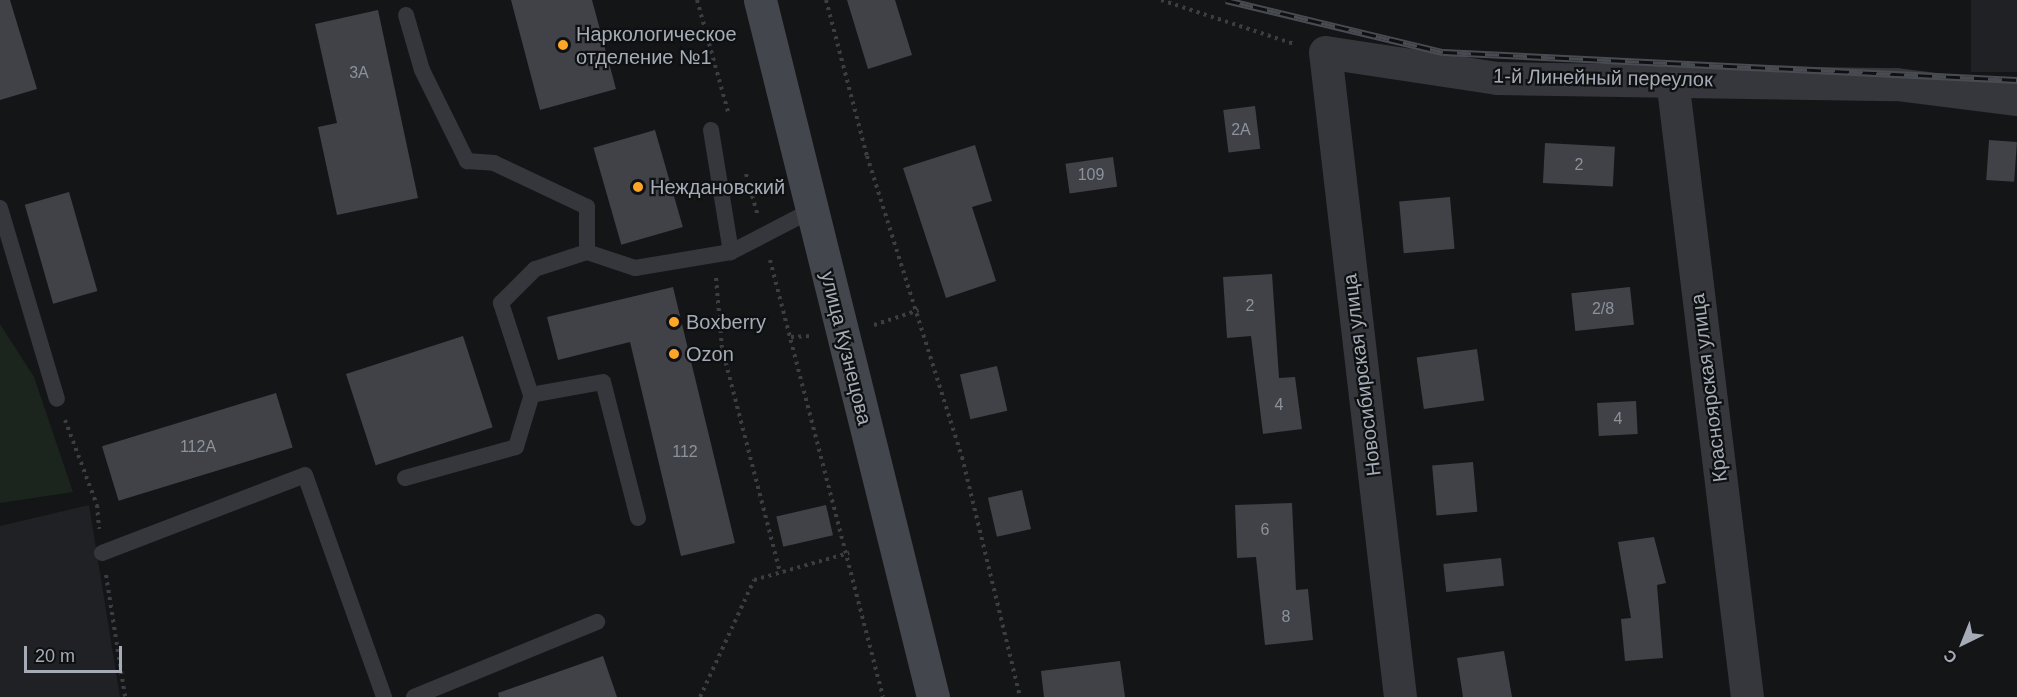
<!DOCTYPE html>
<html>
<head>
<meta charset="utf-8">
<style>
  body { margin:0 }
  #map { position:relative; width:2017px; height:697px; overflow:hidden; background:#141517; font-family:Helvetica,sans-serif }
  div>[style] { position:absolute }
  .built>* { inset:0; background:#202124; transform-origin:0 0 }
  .green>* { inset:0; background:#1c251d }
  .building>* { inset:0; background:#404247; transform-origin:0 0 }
  .path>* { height:4px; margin-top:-2px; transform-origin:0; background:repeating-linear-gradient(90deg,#3b3e43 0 3px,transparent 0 7.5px) }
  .lane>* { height:16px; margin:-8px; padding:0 8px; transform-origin:8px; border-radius:8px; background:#35373c }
  .street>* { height:33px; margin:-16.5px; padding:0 16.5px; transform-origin:16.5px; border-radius:16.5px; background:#35373c }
  .secondary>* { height:33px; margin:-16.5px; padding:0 16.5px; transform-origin:16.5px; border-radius:16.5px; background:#43464c }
  .rail>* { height:7px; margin-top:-3.5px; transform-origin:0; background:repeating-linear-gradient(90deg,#0f1011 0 14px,#484b51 0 28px); box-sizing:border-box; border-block:2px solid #484b51 }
  .dots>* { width:16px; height:16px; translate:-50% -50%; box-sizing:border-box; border:3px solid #0f1011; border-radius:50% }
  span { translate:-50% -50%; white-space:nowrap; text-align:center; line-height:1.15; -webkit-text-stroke:4.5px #0f1011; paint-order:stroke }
  .number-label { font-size:16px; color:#8c929b }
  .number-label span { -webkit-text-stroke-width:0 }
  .poi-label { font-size:20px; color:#a5acb7 }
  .left { translate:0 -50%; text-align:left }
  .street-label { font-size:20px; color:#a5acb7 }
  .north { position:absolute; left:1933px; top:613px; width:60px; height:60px; -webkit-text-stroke:4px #0f1011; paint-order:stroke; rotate:223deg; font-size:16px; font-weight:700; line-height:24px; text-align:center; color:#a5acb7 }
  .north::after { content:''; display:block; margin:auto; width:21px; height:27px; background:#a5acb7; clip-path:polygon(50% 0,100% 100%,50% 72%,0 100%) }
  .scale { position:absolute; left:24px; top:646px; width:98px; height:27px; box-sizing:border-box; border:3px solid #a5acb7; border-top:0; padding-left:8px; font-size:18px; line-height:21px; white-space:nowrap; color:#a5acb7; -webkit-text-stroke:4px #0f1011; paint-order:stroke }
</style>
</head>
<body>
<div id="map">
  <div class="built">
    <div style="left:1971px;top:0;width:46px;height:72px"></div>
    <div style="clip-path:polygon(89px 505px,120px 697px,0 697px,0 526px)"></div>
  </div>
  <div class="green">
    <div style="clip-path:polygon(0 324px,34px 377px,73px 492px,0 503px)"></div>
  </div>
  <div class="building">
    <div style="clip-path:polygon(0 0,10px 0,37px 89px,0 100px)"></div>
    <div style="clip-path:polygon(511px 0,592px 0,616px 89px,540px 110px)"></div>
    <div style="clip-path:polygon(847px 0,895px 0,912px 55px,868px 69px)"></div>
    <div style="clip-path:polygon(378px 10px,418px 198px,337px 215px,318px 127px,337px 123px,315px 24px)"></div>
    <div style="left:1255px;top:106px;width:43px;height:32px;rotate:83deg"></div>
    <div style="left:655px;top:130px;width:101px;height:64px;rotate:74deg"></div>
    <div style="left:1989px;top:140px;width:28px;height:40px;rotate:4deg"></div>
    <div style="left:1545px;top:143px;width:70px;height:40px;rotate:3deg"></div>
    <div style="clip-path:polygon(975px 145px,992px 201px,972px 207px,996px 281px,946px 298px,903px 168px)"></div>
    <div style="left:1113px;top:157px;width:30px;height:48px;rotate:82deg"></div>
    <div style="left:69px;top:192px;width:103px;height:46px;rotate:74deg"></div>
    <div style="left:1450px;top:197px;width:52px;height:51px;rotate:85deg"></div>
    <div style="clip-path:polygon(1272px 274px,1279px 378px,1295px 377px,1302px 429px,1263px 434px,1251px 336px,1227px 338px,1223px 277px)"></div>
    <div style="clip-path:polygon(673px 287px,735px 543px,681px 556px,630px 342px,558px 360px,547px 317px)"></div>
    <div style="left:1630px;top:287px;width:38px;height:59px;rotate:84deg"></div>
    <div style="left:463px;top:336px;width:96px;height:123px;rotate:72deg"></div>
    <div style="left:1477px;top:349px;width:52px;height:61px;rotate:82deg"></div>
    <div style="left:997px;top:366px;width:46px;height:38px;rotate:77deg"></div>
    <div style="left:276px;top:393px;width:57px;height:182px;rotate:73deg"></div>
    <div style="left:1636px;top:401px;width:33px;height:39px;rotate:87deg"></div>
    <div style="left:1473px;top:462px;width:50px;height:41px;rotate:85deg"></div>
    <div style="left:1022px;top:490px;width:40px;height:35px;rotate:77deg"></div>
    <div style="clip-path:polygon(1292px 503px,1296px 590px,1308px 589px,1313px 640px,1265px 645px,1256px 557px,1237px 558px,1235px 505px)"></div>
    <div style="left:826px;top:505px;width:31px;height:51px;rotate:77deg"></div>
    <div style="clip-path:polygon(1654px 537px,1666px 583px,1657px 585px,1663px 658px,1625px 661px,1621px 619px,1631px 618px,1618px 542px)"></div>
    <div style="left:1501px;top:558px;width:28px;height:58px;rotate:84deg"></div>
    <div style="clip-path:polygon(1504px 651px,1512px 697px,1463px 697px,1457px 658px)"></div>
    <div style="clip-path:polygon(603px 656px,617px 697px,499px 697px,498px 693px)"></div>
    <div style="clip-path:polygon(1120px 661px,1125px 697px,1044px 697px,1041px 671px)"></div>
  </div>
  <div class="path">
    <div style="left:697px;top:0;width:116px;rotate:74.5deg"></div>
    <div style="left:826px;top:0;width:161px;rotate:75.3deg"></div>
    <div style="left:867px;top:156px;width:316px;rotate:72.5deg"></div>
    <div style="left:962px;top:457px;width:247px;rotate:76.4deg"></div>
    <div style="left:1161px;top:0;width:140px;rotate:18.3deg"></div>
    <div style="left:746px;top:174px;width:41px;rotate:74.2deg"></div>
    <div style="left:770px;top:260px;width:451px;rotate:75.5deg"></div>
    <div style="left:716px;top:278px;width:70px;rotate:85.1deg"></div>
    <div style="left:722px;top:348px;width:232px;rotate:75.5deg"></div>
    <div style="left:874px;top:325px;width:47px;rotate:-18.4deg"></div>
    <div style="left:791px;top:337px;width:20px;rotate:-3deg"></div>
    <div style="left:65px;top:420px;width:91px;rotate:69.4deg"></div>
    <div style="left:97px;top:505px;width:24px;rotate:85deg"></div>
    <div style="left:106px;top:575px;width:123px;rotate:81.1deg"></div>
    <div style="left:700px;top:697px;width:129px;rotate:-65.2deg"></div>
    <div style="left:754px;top:580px;width:99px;rotate:-15.9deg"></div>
  </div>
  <div class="lane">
    <div style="left:406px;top:15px;width:57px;rotate:73.8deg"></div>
    <div style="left:422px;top:70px;width:102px;rotate:63.7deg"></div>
    <div style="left:467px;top:161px;width:27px;rotate:4deg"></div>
    <div style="left:494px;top:163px;width:103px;rotate:25.3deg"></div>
    <div style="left:587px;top:207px;width:45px;rotate:90deg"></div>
    <div style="left:711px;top:130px;width:124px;rotate:80.7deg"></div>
    <div style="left:0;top:208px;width:199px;rotate:73.4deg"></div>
    <div style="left:405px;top:478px;width:115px;rotate:-15.6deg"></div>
    <div style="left:516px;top:447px;width:55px;rotate:-73.2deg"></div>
    <div style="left:638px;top:518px;width:140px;rotate:-104.4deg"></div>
    <div style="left:603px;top:382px;width:73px;rotate:169.8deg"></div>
    <div style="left:531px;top:395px;width:97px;rotate:-108.1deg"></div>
    <div style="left:501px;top:303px;width:48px;rotate:-45deg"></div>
    <div style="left:535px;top:269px;width:55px;rotate:-18.1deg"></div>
    <div style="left:587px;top:252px;width:51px;rotate:18.4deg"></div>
    <div style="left:635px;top:268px;width:97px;rotate:-9.5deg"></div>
    <div style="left:731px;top:252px;width:91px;rotate:-27.4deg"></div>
    <div style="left:102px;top:553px;width:217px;rotate:-21deg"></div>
    <div style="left:305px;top:475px;width:236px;rotate:70.4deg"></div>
    <div style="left:414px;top:697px;width:198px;rotate:-22.3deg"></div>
  </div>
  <div class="street">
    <div style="left:1672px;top:79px;width:623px;rotate:83.08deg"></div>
    <div style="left:1400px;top:697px;width:649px;rotate:-96.63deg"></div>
    <div style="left:1325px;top:52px;width:174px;rotate:8.6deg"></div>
    <div style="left:1497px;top:78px;width:399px;rotate:0.9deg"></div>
    <div style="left:1896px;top:84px;width:122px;rotate:7.1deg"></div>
  </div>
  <div class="secondary">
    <div style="left:760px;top:0;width:718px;rotate:76.06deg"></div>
  </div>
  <div class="rail">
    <div style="left:1226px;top:0;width:223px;rotate:13.5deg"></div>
    <div style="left:1443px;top:52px;width:575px;rotate:2.79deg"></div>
  </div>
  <div class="dots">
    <div style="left:563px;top:45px;background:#fca527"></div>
    <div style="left:638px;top:187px;background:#fca527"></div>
    <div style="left:674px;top:322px;background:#fca527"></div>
    <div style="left:674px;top:354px;background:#fca527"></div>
  </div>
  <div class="number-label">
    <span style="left:359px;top:73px">3А</span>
    <span style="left:1241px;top:130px">2А</span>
    <span style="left:1579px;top:165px">2</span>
    <span style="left:1091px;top:175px">109</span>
    <span style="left:1250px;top:306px">2</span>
    <span style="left:1603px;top:309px">2/8</span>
    <span style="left:1279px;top:405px">4</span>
    <span style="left:1618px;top:419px">4</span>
    <span style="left:198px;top:447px">112А</span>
    <span style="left:685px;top:452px">112</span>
    <span style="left:1265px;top:530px">6</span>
    <span style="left:1286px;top:617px">8</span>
  </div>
  <div class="poi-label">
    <span class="left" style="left:576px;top:46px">Наркологическое<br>отделение №1</span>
    <span class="left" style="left:650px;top:187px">Неждановский</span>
    <span class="left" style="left:686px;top:322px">Boxberry</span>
    <span class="left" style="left:686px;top:354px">Ozon</span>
  </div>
  <div class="street-label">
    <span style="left:1603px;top:78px;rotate:1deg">1-й Линейный переулок</span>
    <span style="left:846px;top:348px;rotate:76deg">улица Кузнецова</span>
    <span style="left:1362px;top:375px;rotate:-97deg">Новосибирская улица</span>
    <span style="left:1709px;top:388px;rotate:-97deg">Красноярская улица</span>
  </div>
  <div class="north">С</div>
  <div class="scale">20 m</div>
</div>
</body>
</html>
